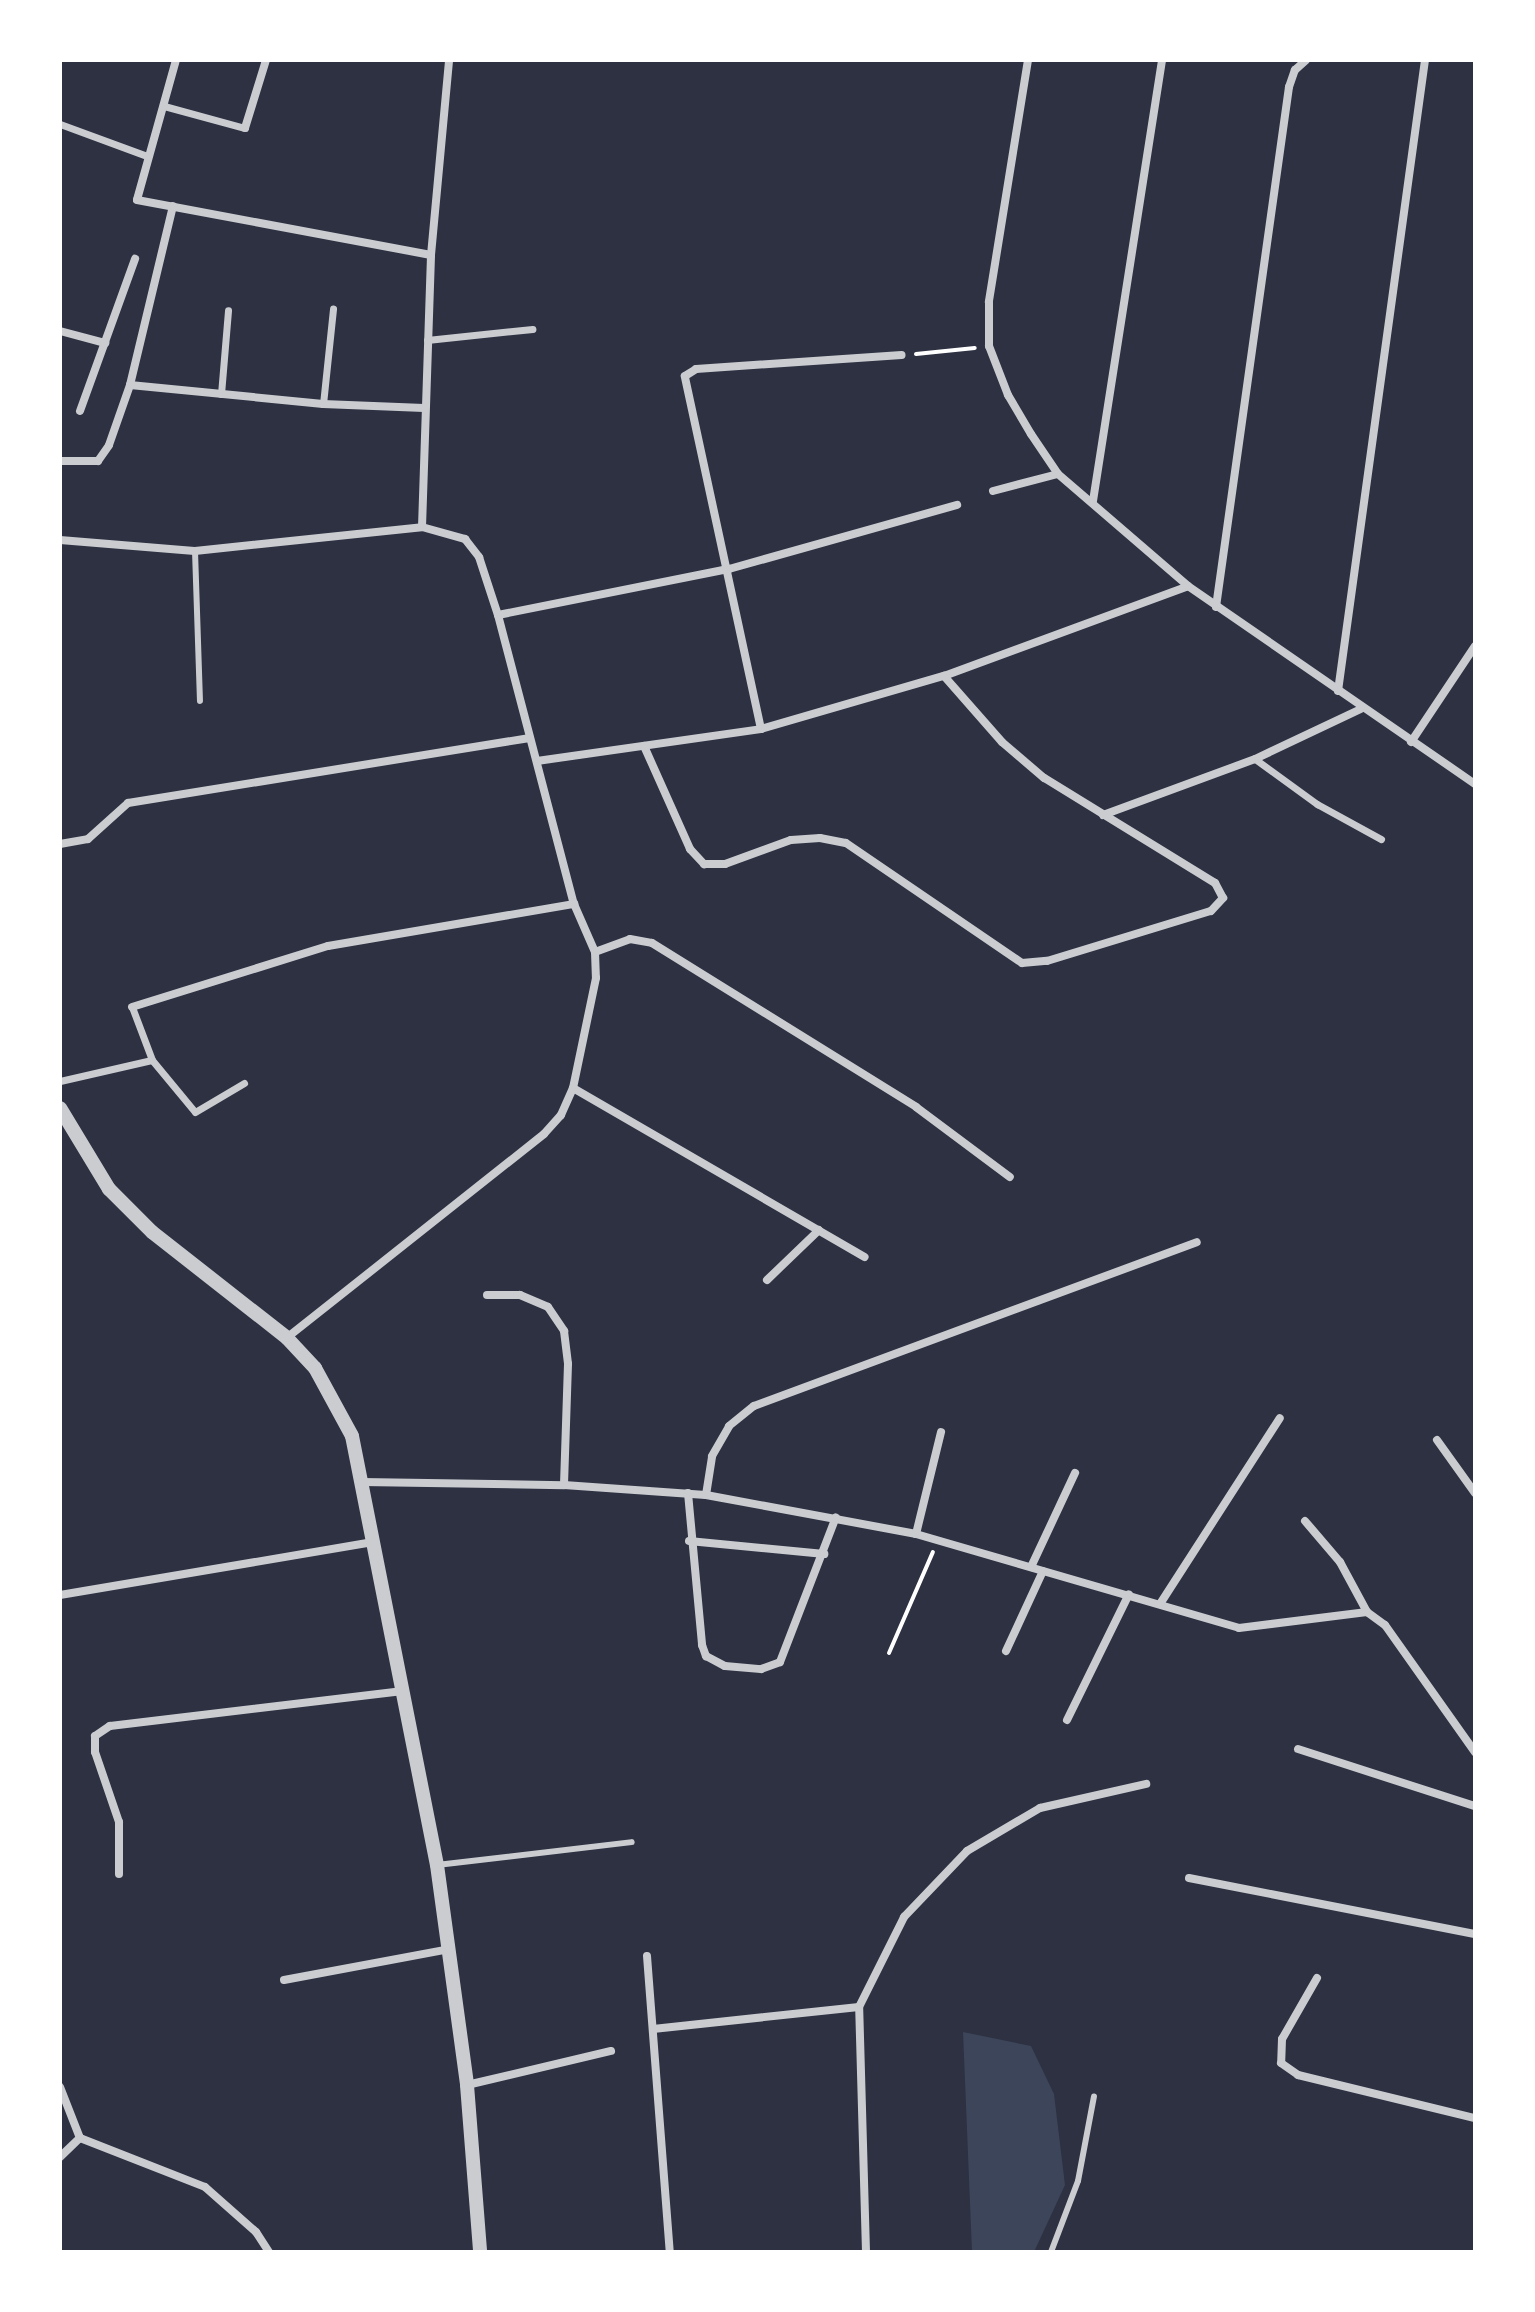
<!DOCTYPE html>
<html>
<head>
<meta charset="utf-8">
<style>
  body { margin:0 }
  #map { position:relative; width:1535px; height:2312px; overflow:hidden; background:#2d3142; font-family:"DM Sans",sans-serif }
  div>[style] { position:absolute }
  .green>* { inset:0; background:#3c4559 }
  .path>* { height:4px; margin:-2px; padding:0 2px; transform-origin:2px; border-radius:2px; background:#fff }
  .service>* { height:6px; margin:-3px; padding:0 3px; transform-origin:3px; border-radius:3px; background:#caccd0 }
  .pedestrian>* { height:7px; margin:-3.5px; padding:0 3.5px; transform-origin:3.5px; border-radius:3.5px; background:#caccd0 }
  .minor>* { height:8px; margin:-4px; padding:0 4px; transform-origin:4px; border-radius:4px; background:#caccd0 }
  .tertiary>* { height:14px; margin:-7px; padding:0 7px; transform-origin:7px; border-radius:7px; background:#caccd0 }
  span { translate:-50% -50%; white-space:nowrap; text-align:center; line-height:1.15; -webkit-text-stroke:8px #fff; paint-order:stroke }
  .frame { position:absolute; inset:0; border:62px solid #fff; pointer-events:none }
</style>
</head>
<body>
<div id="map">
  <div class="green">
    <div style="clip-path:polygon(963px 2032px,1031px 2046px,1054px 2094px,1065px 2185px,1034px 2252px,972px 2252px)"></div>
  </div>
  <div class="path">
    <div style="left:916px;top:354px;width:59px;rotate:-5.8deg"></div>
    <div style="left:889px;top:1653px;width:110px;rotate:-66.5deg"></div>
  </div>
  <div class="service">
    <div style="left:195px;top:551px;width:150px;rotate:88.1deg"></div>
    <div style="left:437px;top:1865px;width:196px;rotate:-6.7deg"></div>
    <div style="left:1051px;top:2252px;width:76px;rotate:-69.2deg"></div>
    <div style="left:1078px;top:2181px;width:86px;rotate:-79.3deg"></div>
  </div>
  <div class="pedestrian">
    <div style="left:164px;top:106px;width:84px;rotate:15.2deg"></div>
    <div style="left:60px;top:124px;width:93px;rotate:20.2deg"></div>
    <div style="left:427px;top:340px;width:106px;rotate:-6deg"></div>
    <div style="left:221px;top:394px;width:84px;rotate:-85.2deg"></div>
    <div style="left:323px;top:404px;width:96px;rotate:-84deg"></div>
    <div style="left:1255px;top:759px;width:77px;rotate:36deg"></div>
    <div style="left:1317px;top:804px;width:73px;rotate:28.7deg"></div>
    <div style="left:132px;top:1007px;width:57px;rotate:69.3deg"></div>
    <div style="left:152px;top:1060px;width:67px;rotate:50.4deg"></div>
    <div style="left:195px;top:1112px;width:57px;rotate:-30.6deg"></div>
    <div style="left:60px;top:1081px;width:94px;rotate:-12.9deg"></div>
  </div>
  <div class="minor">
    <div style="left:176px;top:60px;width:145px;rotate:105.6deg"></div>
    <div style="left:137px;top:200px;width:299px;rotate:10.6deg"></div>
    <div style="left:1028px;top:60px;width:245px;rotate:99.2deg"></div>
    <div style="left:989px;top:302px;width:44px;rotate:90deg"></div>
    <div style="left:989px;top:346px;width:53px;rotate:68.8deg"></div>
    <div style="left:1008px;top:395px;width:45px;rotate:59.5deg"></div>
    <div style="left:1031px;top:434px;width:48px;rotate:56deg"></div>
    <div style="left:1058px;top:474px;width:172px;rotate:40.7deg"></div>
    <div style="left:1188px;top:586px;width:349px;rotate:34.6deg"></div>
    <div style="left:245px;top:128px;width:71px;rotate:-72.8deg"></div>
    <div style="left:60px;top:331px;width:47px;rotate:14.9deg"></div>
    <div style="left:130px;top:385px;width:194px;rotate:5.6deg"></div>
    <div style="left:323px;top:404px;width:101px;rotate:2.3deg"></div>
    <div style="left:80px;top:411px;width:162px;rotate:-70.1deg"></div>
    <div style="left:60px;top:461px;width:38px"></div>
    <div style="left:98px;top:461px;width:19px;rotate:-55deg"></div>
    <div style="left:109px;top:445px;width:64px;rotate:-70.7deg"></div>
    <div style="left:130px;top:385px;width:184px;rotate:-76.5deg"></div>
    <div style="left:993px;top:491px;width:67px;rotate:-14.7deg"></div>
    <div style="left:1093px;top:501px;width:446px;rotate:-81.1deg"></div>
    <div style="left:422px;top:527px;width:272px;rotate:-88.1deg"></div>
    <div style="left:431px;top:255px;width:196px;rotate:-84.7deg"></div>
    <div style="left:60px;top:540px;width:135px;rotate:4.7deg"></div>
    <div style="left:195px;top:551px;width:228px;rotate:-6deg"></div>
    <div style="left:422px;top:527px;width:45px;rotate:15.6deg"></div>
    <div style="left:465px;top:539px;width:23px;rotate:52deg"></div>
    <div style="left:479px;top:557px;width:61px;rotate:71.9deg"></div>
    <div style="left:498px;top:615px;width:299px;rotate:75.3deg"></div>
    <div style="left:574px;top:904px;width:52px;rotate:66.4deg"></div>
    <div style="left:595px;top:952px;width:26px;rotate:88deg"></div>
    <div style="left:596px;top:978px;width:112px;rotate:101.8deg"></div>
    <div style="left:573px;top:1088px;width:30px;rotate:114deg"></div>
    <div style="left:561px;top:1115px;width:25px;rotate:132deg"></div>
    <div style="left:544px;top:1134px;width:328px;rotate:141.6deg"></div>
    <div style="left:1216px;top:607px;width:525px;rotate:-82.01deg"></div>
    <div style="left:1289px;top:87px;width:18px;rotate:-71deg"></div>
    <div style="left:1295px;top:70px;width:15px;rotate:-42deg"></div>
    <div style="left:498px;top:615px;width:236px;rotate:-11.3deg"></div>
    <div style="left:729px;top:569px;width:237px;rotate:-15.7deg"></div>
    <div style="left:1338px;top:691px;width:637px;rotate:-82.15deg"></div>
    <div style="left:761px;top:729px;width:361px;rotate:-102.2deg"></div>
    <div style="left:685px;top:376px;width:13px;rotate:-32deg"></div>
    <div style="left:696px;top:369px;width:206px;rotate:-3.9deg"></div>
    <div style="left:1411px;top:742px;width:115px;rotate:-56.3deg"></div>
    <div style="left:644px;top:746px;width:113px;rotate:65.9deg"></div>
    <div style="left:690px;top:849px;width:21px;rotate:47deg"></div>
    <div style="left:704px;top:864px;width:21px"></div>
    <div style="left:725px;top:864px;width:70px;rotate:-20deg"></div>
    <div style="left:791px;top:840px;width:29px;rotate:-4deg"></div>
    <div style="left:820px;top:838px;width:26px;rotate:11deg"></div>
    <div style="left:846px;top:843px;width:213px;rotate:34.3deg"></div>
    <div style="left:1022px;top:963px;width:25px;rotate:-5deg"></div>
    <div style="left:1047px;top:961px;width:171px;rotate:-17deg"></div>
    <div style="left:1211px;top:911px;width:18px;rotate:-47deg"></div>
    <div style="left:1223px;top:898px;width:17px;rotate:-118deg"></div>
    <div style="left:1215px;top:883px;width:201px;rotate:-148.4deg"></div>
    <div style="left:1044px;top:778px;width:55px;rotate:-139.4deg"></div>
    <div style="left:1002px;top:742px;width:88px;rotate:-131.3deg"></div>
    <div style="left:537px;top:761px;width:226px;rotate:-8.1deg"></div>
    <div style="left:761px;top:729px;width:191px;rotate:-16.2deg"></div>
    <div style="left:944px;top:676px;width:260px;rotate:-20.2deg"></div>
    <div style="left:1103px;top:815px;width:162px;rotate:-20.2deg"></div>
    <div style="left:1255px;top:759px;width:117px;rotate:-25.3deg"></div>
    <div style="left:60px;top:844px;width:28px;rotate:-10deg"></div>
    <div style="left:88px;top:839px;width:54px;rotate:-42deg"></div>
    <div style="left:128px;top:803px;width:407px;rotate:-9.2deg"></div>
    <div style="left:595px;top:952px;width:37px;rotate:-20deg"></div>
    <div style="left:630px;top:939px;width:22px;rotate:10deg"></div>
    <div style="left:652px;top:943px;width:311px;rotate:31.8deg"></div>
    <div style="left:916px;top:1107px;width:117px;rotate:36.7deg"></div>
    <div style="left:132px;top:1007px;width:205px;rotate:-17.3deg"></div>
    <div style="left:328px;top:946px;width:250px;rotate:-9.7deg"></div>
    <div style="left:573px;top:1088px;width:337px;rotate:30.1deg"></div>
    <div style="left:767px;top:1280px;width:72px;rotate:-43.9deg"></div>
    <div style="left:487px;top:1295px;width:33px"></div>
    <div style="left:520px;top:1295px;width:30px;rotate:23deg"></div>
    <div style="left:548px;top:1307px;width:29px;rotate:56deg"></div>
    <div style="left:564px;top:1331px;width:33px;rotate:83deg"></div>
    <div style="left:568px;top:1364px;width:121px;rotate:91.9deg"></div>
    <div style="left:1437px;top:1440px;width:65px;rotate:54.4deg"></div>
    <div style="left:362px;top:1482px;width:202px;rotate:0.9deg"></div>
    <div style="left:564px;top:1485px;width:142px;rotate:4deg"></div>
    <div style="left:706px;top:1495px;width:214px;rotate:10.5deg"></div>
    <div style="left:916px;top:1534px;width:336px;rotate:16.2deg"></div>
    <div style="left:1239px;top:1628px;width:129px;rotate:-7.1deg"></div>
    <div style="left:688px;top:1493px;width:153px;rotate:84.7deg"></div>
    <div style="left:702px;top:1645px;width:12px;rotate:70deg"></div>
    <div style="left:706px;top:1656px;width:21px;rotate:28deg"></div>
    <div style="left:725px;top:1666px;width:36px;rotate:5deg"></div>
    <div style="left:761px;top:1669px;width:20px;rotate:-20deg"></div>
    <div style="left:780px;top:1662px;width:155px;rotate:-68.9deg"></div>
    <div style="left:706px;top:1495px;width:39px;rotate:-81deg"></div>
    <div style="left:712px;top:1456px;width:34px;rotate:-60deg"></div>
    <div style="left:729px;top:1426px;width:32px;rotate:-39deg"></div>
    <div style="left:754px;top:1406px;width:472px;rotate:-20.3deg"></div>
    <div style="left:1305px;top:1521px;width:54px;rotate:49.5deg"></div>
    <div style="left:1340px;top:1562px;width:57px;rotate:61.6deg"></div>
    <div style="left:1367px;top:1612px;width:22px;rotate:36deg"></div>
    <div style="left:1385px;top:1625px;width:156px;rotate:54.7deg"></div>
    <div style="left:916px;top:1534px;width:105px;rotate:-76.2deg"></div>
    <div style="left:689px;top:1541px;width:136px;rotate:5.5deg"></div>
    <div style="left:1031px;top:1567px;width:104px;rotate:-64.9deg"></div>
    <div style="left:60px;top:1595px;width:316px;rotate:-9.6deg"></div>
    <div style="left:1160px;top:1604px;width:221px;rotate:-57.2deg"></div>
    <div style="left:1006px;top:1651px;width:88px;rotate:-65.2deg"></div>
    <div style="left:1067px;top:1720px;width:140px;rotate:-63.8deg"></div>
    <div style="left:1298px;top:1749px;width:186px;rotate:17.9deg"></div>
    <div style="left:119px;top:1874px;width:52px;rotate:-90deg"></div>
    <div style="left:119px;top:1822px;width:74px;rotate:-108.9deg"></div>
    <div style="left:95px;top:1752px;width:16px;rotate:-90deg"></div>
    <div style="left:95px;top:1736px;width:18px;rotate:-34deg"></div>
    <div style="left:110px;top:1726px;width:295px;rotate:-6.8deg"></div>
    <div style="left:1189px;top:1878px;width:291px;rotate:11.1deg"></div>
    <div style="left:647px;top:1956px;width:297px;rotate:85.6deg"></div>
    <div style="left:1317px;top:1978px;width:70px;rotate:119.8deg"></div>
    <div style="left:1282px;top:2039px;width:24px;rotate:92deg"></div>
    <div style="left:1281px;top:2063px;width:21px;rotate:35deg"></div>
    <div style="left:1298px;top:2075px;width:182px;rotate:13.7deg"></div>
    <div style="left:284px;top:1980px;width:168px;rotate:-10.6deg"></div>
    <div style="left:653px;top:2029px;width:207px;rotate:-6.1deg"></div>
    <div style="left:467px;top:2085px;width:148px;rotate:-13.3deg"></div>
    <div style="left:60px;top:2087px;width:55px;rotate:68.6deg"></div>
    <div style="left:80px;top:2138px;width:134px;rotate:21.4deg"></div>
    <div style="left:205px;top:2187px;width:68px;rotate:41.4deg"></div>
    <div style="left:256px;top:2232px;width:24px;rotate:57deg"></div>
    <div style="left:60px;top:2157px;width:28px;rotate:-44deg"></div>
    <div style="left:866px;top:2252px;width:245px;rotate:-91.6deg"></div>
    <div style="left:859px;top:2007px;width:101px;rotate:-63.4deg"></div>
    <div style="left:904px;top:1917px;width:91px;rotate:-46.3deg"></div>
    <div style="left:967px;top:1851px;width:85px;rotate:-30.5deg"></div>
    <div style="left:1040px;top:1808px;width:109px;rotate:-12.8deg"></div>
  </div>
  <div class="tertiary">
    <div style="left:60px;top:1108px;width:95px;rotate:58.8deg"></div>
    <div style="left:109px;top:1189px;width:61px;rotate:45deg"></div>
    <div style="left:152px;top:1232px;width:172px;rotate:38.1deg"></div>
    <div style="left:287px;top:1338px;width:41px;rotate:47deg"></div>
    <div style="left:315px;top:1368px;width:77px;rotate:61.4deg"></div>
    <div style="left:352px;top:1436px;width:437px;rotate:78.8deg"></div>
    <div style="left:437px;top:1865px;width:222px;rotate:82.2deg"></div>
    <div style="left:467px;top:2085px;width:168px;rotate:85.5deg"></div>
  </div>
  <div class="frame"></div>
</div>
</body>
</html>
